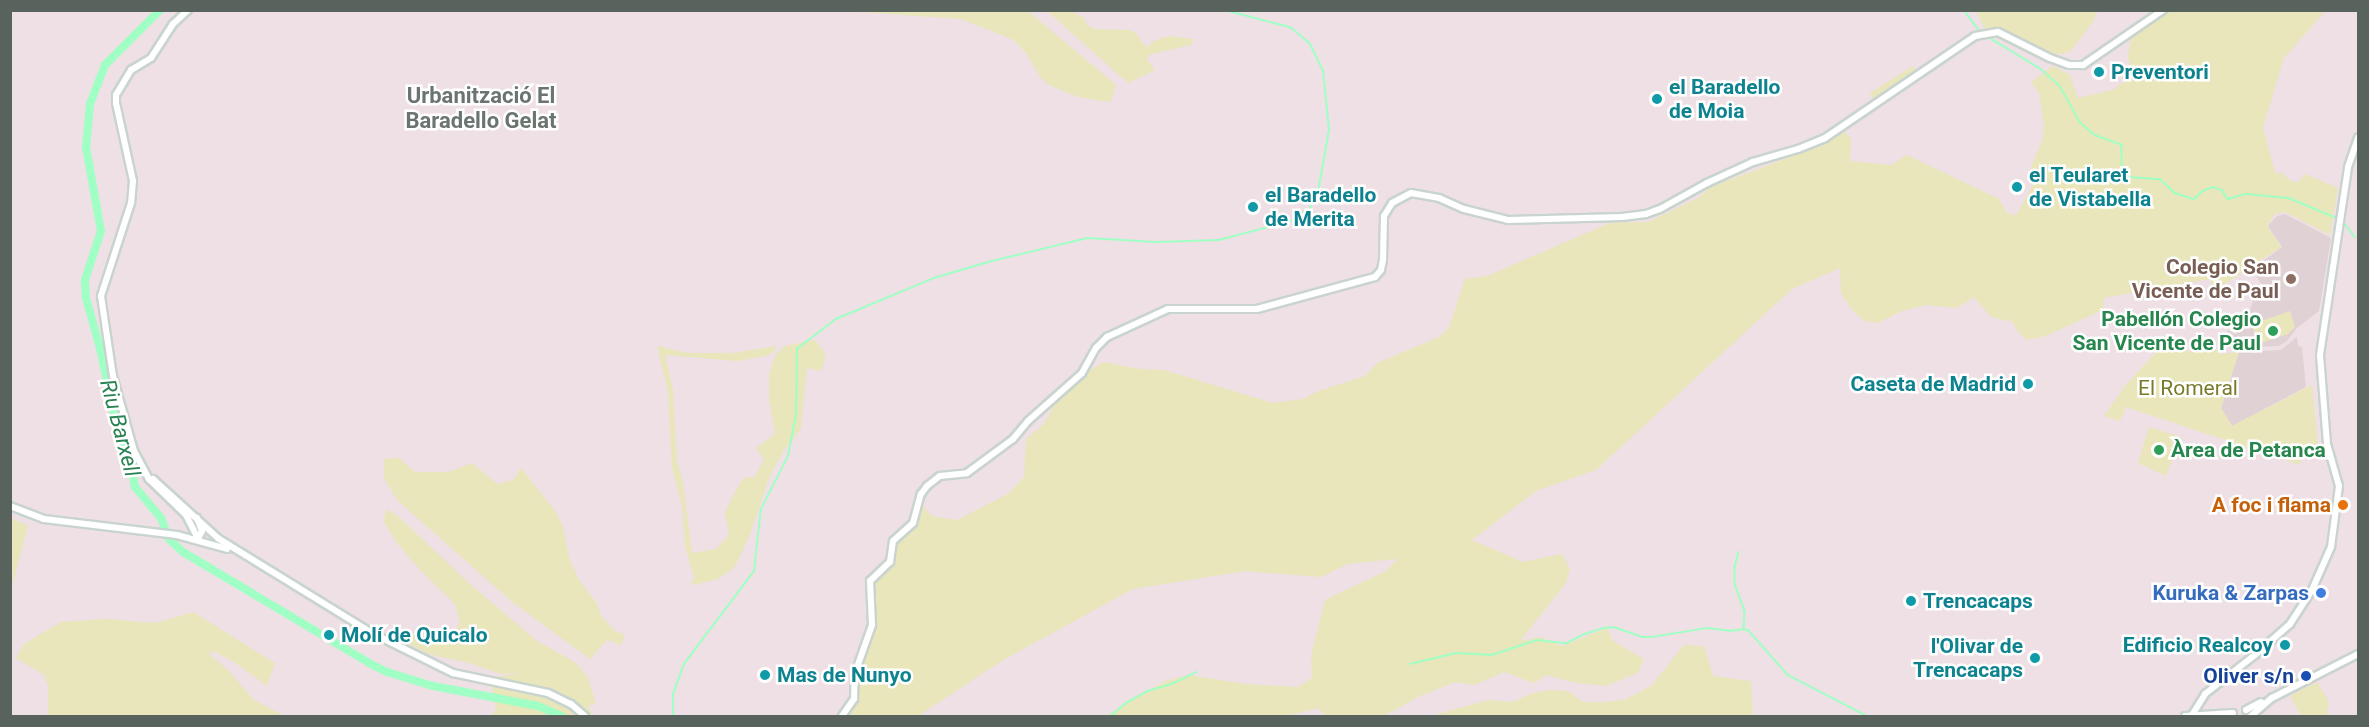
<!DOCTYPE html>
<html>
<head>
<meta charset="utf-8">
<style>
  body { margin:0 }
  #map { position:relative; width:2369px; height:727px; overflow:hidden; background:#eee0e4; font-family:Roboto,sans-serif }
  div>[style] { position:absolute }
  .education>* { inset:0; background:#e0d1d5 }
  .green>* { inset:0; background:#e8e6ba; transform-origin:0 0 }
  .stream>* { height:1.5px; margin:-0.75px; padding:0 0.75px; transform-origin:0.75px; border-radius:0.75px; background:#9fffc4 }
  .river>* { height:8px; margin:-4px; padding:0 4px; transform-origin:4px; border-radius:4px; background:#9fffc4 }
  .roads { filter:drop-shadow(2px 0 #c9d4cf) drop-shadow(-2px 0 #c9d4cf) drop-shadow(0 2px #c9d4cf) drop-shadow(0 -2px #c9d4cf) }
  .secondary>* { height:6px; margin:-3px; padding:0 3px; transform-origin:3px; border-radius:3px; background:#fff }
  .dots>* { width:16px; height:16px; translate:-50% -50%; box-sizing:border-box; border:3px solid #fff; border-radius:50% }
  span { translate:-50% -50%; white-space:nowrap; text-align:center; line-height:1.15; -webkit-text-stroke:5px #fff; paint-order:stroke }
  .culture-label { font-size:21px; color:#0d838f; font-weight:700 }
  .left { translate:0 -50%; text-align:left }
  .right { translate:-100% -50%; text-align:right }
  .education-label { font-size:21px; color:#785e54; font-weight:700 }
  .leisure-label { font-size:21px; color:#27864d; font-weight:700 }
  .park-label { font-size:21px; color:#7a7a2a }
  .food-label { font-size:21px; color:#c56008; font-weight:700 }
  .shop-label { font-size:21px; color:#366cbe; font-weight:700 }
  .transit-label { font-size:21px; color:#164399; font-weight:700 }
  .neighbourhood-label { font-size:22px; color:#6a756f; font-weight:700 }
  .water-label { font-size:22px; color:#288251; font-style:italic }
  .frame { position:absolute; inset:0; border:12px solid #59635e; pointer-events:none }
</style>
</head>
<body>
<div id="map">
  <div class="education">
    <div style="clip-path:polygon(2285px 214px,2331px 238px,2319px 311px,2297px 328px,2286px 342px,2278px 346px,2235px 348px,2219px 347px,2228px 330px,2235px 334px,2254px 318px,2249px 312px,2255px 296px,2265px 290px,2252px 269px,2282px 247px,2268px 226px,2277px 216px)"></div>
    <div style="clip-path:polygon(2297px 337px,2298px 346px,2302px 347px,2306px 387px,2232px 426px,2221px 408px,2239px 352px,2281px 350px)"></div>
  </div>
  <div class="green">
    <div style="clip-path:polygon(2097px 10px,2094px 20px,2071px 51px,2061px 54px,2046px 53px,2017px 38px,1996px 29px,1984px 28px,1976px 11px)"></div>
    <div style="clip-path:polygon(845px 11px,1028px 11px,1116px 85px,1112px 99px,1108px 102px,1078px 97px,1049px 85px,1040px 77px,1026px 53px,1014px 40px,961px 19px)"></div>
    <div style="clip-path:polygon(1047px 11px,1071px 11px,1084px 18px,1087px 25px,1094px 29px,1131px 30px,1138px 35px,1141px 42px,1147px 47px,1154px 41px,1168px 36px,1194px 39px,1191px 45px,1148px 55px,1147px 60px,1155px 70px,1128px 83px)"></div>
    <div style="clip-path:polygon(2170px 11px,2325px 11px,2284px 58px,2263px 127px,2275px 173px,2282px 173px,2291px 181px,2299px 182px,2305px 174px,2338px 188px,2330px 235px,2285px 212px,2275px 214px,2267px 226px,2281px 247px,2213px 292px,2210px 279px,2104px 298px,2103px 310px,2043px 337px,2026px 340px,2015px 328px,2013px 322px,1991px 317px,1974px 297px,1957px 308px,1926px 305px,1902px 311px,1878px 323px,1865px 321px,1853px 311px,1841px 293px,1840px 268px,1792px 289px,1596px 470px,1536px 491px,1472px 540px,1523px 562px,1562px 554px,1570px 569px,1566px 583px,1520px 641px,1540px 637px,1562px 646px,1607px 628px,1613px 641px,1644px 659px,1638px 673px,1605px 686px,1577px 683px,1547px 675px,1534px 683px,1504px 672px,1474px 685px,1455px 682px,1418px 697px,1384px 716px,1326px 716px,1318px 708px,1286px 716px,1105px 716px,1165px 681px,1188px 675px,1245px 684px,1298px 687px,1312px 678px,1311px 656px,1325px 600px,1386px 571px,1397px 559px,1348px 564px,1321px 577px,1245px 571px,1133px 589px,1003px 660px,918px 716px,839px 716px,849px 703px,868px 629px,871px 613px,867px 589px,870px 579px,872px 572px,886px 562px,897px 533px,909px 523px,917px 498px,931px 516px,957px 520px,1008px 494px,1024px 477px,1026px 439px,1044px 424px,1066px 384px,1104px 362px,1140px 369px,1164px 370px,1273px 403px,1303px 399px,1316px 392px,1365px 376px,1377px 363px,1439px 337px,1449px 328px,1465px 279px,1487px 276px,1610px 223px,1648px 222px,1698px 198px,1711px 187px,1806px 151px,1845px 132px,1851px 139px,1850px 161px,1891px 165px,1907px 155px,1999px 199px,2007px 213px,2016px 215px,2033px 185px,2031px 167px,2043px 138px,2044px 125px,2039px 93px,2031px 82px,2053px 66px,2070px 75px,2078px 98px,2113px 90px,2132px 75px,2128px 56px,2131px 38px)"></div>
    <div style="left:1913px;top:66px;width:9px;height:51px;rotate:58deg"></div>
    <div style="clip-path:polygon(2290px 311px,2295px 327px,2288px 334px,2258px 344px,2252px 324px)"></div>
    <div style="clip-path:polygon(815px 340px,826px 355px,821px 371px,807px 368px,801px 429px,784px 450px,769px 478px,749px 537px,734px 568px,716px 580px,690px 585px,694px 578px,685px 546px,682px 505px,672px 468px,668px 391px,657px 346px,688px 353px,733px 353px,777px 346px,774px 352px,766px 356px,737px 361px,665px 355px,673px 390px,677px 461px,683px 482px,692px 553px,716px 549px,729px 535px,725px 512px,740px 483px,746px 477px,754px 478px,764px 460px,756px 448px,775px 434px,769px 399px,769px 375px,775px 355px,785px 346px)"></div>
    <div style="clip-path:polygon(2168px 346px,2193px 352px,2204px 347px,2217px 350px,2219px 354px,2239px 352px,2221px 408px,2232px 426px,2312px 385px,2318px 444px,2310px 447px,2309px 453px,2301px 458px,2300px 465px,2126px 407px,2120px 421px,2104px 416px,2124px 387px,2160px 348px)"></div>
    <div style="clip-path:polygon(2149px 427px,2181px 437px,2166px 476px,2138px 463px)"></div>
    <div style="clip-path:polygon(399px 458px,415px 472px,448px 472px,472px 463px,497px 484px,513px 480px,521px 468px,555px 511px,563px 527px,569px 558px,578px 578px,597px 604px,601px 616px,615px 631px,625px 635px,621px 645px,607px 640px,590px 659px,511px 601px,397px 500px,384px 478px,384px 459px)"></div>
    <div style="clip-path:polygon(386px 509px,399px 517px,470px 584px,537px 641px,576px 663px,587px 676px,592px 691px,596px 704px,588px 706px,594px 716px,490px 716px,496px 711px,491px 678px,519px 673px,500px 674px,473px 664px,428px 654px,391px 635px,398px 630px,434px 642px,456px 632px,460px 622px,455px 604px,421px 571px,397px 543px,384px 522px)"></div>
    <div style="clip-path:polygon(11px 518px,28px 526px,11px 590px)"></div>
    <div style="clip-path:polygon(193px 612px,275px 663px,267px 686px,234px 662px,215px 652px,208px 653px,226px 668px,254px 700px,285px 716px,48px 716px,48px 686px,44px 675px,16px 658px,24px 644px,61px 622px,106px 619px,156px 623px)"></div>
    <div style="clip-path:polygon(1684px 645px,1704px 646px,1713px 676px,1751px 681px,1753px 716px,1430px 716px,1488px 700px,1512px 702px,1533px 693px,1551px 690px,1568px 691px,1583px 702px,1608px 702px,1626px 699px,1651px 686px)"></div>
    <div style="clip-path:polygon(2317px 682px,2329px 702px,2327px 703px,2329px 708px,2326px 710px,2329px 716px,2301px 716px,2290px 696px)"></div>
  </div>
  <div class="stream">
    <div style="left:1964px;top:10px;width:25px;rotate:53deg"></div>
    <div style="left:1988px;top:37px;width:62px;rotate:31.1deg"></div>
    <div style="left:2041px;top:69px;width:25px;rotate:42deg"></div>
    <div style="left:2060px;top:86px;width:41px;rotate:60.9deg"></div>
    <div style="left:2080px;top:122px;width:20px;rotate:41deg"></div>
    <div style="left:2095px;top:135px;width:29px;rotate:20deg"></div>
    <div style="left:2122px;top:145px;width:19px;rotate:90deg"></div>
    <div style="left:2122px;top:164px;width:14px;rotate:65deg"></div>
    <div style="left:2128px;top:177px;width:32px;rotate:4deg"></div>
    <div style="left:2160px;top:179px;width:21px;rotate:43deg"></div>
    <div style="left:2175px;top:193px;width:20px;rotate:18deg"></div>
    <div style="left:2194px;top:199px;width:12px;rotate:-42deg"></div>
    <div style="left:2203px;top:191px;width:11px;rotate:-22deg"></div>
    <div style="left:2213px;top:187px;width:9px;rotate:18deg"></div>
    <div style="left:2222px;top:190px;width:11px;rotate:56deg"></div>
    <div style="left:2228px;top:199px;width:19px;rotate:-16deg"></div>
    <div style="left:2246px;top:194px;width:43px;rotate:5.3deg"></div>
    <div style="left:2289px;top:198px;width:54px;rotate:22.8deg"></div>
    <div style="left:2343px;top:221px;width:20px;rotate:53deg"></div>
    <div style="left:1739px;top:552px;width:16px;rotate:105deg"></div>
    <div style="left:1735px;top:567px;width:17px;rotate:90deg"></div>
    <div style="left:1735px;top:584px;width:29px;rotate:70deg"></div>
    <div style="left:1745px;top:611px;width:18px;rotate:93deg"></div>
    <div style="left:1410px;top:664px;width:47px;rotate:-13.4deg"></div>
    <div style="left:1456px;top:653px;width:36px;rotate:3deg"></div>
    <div style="left:1492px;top:655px;width:47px;rotate:-18.4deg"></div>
    <div style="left:1537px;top:640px;width:30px;rotate:6deg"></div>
    <div style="left:1567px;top:643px;width:20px;rotate:-27deg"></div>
    <div style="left:1585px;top:634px;width:20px;rotate:-18deg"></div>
    <div style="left:1604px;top:628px;width:10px;rotate:-6deg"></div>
    <div style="left:1614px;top:627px;width:31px;rotate:19deg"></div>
    <div style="left:1643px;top:637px;width:9px"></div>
    <div style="left:1652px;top:637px;width:56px;rotate:-9.3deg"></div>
    <div style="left:1707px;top:628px;width:23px;rotate:7deg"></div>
    <div style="left:1730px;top:631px;width:14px;rotate:-8deg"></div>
    <div style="left:1744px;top:629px;width:5px;rotate:22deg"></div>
    <div style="left:1749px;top:631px;width:59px;rotate:48.4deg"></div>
    <div style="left:1788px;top:675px;width:89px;rotate:27.4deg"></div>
    <div style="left:673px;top:716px;width:22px;rotate:-90deg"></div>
    <div style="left:673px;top:694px;width:32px;rotate:-70deg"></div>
    <div style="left:684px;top:664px;width:116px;rotate:-53deg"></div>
    <div style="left:754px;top:571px;width:62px;rotate:-83.6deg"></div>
    <div style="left:761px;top:509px;width:59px;rotate:-63deg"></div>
    <div style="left:788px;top:456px;width:43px;rotate:-79.2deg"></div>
    <div style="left:796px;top:414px;width:65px;rotate:-89.1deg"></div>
    <div style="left:797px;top:349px;width:49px;rotate:-37.6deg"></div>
    <div style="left:836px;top:319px;width:106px;rotate:-22.7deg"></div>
    <div style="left:934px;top:278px;width:56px;rotate:-16.5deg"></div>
    <div style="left:988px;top:262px;width:103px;rotate:-13.5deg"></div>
    <div style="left:1088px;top:238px;width:68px;rotate:3.4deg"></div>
    <div style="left:1156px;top:242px;width:63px;rotate:-1.8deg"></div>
    <div style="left:1219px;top:240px;width:74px;rotate:-14.8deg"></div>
    <div style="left:1291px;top:221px;width:23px;rotate:-34deg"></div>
    <div style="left:1310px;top:208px;width:18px;rotate:-63deg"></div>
    <div style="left:1318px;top:192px;width:63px;rotate:-79.9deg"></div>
    <div style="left:1329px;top:130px;width:59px;rotate:-95.8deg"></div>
    <div style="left:1323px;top:71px;width:30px;rotate:-116deg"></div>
    <div style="left:1310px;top:44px;width:25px;rotate:-140deg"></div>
    <div style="left:1291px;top:28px;width:70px;rotate:-165.2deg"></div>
    <div style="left:1110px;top:716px;width:21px;rotate:-39deg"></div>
    <div style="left:1126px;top:703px;width:25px;rotate:-29deg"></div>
    <div style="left:1148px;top:691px;width:27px;rotate:-17deg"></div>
    <div style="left:1174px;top:683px;width:25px;rotate:-26deg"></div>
  </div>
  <div class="river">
    <div style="left:160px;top:10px;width:78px;rotate:135deg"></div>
    <div style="left:105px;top:65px;width:42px;rotate:111deg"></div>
    <div style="left:90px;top:104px;width:43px;rotate:95.3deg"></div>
    <div style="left:86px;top:147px;width:85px;rotate:79.9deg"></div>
    <div style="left:101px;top:231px;width:52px;rotate:108.1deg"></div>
    <div style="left:85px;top:280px;width:18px;rotate:87deg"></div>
    <div style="left:86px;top:298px;width:52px;rotate:74.4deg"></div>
    <div style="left:100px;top:348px;width:82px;rotate:78deg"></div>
    <div style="left:117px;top:428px;width:44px;rotate:69.9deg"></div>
    <div style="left:132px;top:469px;width:18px;rotate:81deg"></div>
    <div style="left:135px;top:487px;width:40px;rotate:50deg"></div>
    <div style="left:161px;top:518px;width:22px;rotate:69deg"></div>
    <div style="left:169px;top:539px;width:19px;rotate:43deg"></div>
    <div style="left:183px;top:552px;width:217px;rotate:30.8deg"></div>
    <div style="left:369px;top:663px;width:20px;rotate:27deg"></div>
    <div style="left:387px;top:672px;width:48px;rotate:16.9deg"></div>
    <div style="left:433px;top:686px;width:107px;rotate:10.8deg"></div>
    <div style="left:538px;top:706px;width:26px;rotate:23deg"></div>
  </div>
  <div class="roads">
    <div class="secondary">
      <div style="left:188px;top:10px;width:21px;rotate:137deg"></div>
      <div style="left:173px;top:24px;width:40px;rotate:122.9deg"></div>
      <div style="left:151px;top:58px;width:23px;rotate:149deg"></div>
      <div style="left:131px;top:70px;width:29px;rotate:121deg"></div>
      <div style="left:116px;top:95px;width:8px;rotate:90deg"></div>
      <div style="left:116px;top:103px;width:80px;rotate:77.7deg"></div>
      <div style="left:133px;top:181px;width:22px;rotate:95deg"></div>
      <div style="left:131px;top:203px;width:98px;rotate:107.9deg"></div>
      <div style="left:101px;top:296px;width:81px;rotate:81.5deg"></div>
      <div style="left:113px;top:376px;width:78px;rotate:74.4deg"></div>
      <div style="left:134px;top:451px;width:32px;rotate:62deg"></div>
      <div style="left:149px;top:479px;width:52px;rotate:44.2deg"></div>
      <div style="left:186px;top:515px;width:27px;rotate:63deg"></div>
      <div style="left:198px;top:539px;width:9px;rotate:-63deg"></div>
      <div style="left:202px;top:531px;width:14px;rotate:-111deg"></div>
      <div style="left:153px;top:479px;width:89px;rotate:42.3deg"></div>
      <div style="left:219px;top:539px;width:177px;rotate:31.6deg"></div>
      <div style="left:370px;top:632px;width:93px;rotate:26.3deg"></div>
      <div style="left:453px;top:673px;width:97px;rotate:11.9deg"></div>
      <div style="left:548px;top:693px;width:25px;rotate:26deg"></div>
      <div style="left:571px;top:704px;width:18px;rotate:41deg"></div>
      <div style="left:10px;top:506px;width:36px;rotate:21deg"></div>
      <div style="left:44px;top:519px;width:134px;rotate:6.9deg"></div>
      <div style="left:177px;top:535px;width:52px;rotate:15.6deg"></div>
      <div style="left:2246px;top:710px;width:17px;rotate:-28deg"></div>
      <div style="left:2192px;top:715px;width:25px;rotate:-58deg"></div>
      <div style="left:2205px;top:694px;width:63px;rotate:-38deg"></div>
      <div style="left:2255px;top:655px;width:47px;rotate:-41.5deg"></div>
      <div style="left:2290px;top:624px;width:40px;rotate:-57.1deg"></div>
      <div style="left:2312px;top:590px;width:47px;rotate:-66.2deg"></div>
      <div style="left:2331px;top:547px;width:62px;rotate:-82.5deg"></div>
      <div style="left:2339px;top:486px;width:44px;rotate:-105.9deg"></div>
      <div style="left:2327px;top:444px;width:89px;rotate:-94.5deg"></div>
      <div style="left:2320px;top:355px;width:190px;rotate:-81.5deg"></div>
      <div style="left:2348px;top:167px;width:31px;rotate:-71deg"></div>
      <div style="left:842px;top:716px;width:21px;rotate:-55deg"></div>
      <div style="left:854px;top:699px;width:26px;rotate:-88deg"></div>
      <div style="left:855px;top:673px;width:51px;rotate:-70.5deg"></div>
      <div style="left:872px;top:625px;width:44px;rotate:-92.6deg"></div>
      <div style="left:870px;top:581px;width:28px;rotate:-44deg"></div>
      <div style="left:890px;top:562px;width:21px;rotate:-82deg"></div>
      <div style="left:893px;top:541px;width:27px;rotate:-42deg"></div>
      <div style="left:913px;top:523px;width:30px;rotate:-75deg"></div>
      <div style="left:921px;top:494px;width:10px;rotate:-53deg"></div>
      <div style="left:927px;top:486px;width:16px;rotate:-38deg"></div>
      <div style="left:940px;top:476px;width:27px;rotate:-6deg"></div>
      <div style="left:967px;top:473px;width:57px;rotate:-36.5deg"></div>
      <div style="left:1013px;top:439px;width:23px;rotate:-50deg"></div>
      <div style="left:1028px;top:421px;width:72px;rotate:-41.6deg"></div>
      <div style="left:1082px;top:373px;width:29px;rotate:-61deg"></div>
      <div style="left:1096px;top:348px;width:16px;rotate:-45deg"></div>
      <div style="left:1107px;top:337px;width:67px;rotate:-24.7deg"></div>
      <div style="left:1168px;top:309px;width:89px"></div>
      <div style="left:1257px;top:309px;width:122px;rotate:-15.2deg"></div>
      <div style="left:1375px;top:277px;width:9px;rotate:-49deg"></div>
      <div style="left:1381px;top:270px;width:10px;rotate:-79deg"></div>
      <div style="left:1383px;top:260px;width:44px;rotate:-88.7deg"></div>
      <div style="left:1384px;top:216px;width:15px;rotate:-58deg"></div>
      <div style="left:1392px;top:203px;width:21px;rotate:-28deg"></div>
      <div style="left:1411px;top:193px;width:28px;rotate:10deg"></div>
      <div style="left:1439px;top:198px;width:27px;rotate:24deg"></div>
      <div style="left:1464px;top:209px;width:45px;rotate:14deg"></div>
      <div style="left:1508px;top:220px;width:114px;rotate:-1.5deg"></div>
      <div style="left:1622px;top:217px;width:24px;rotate:-7deg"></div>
      <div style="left:1646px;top:214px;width:15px;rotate:-20deg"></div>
      <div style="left:1660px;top:209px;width:54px;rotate:-29deg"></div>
      <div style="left:1707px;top:183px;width:51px;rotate:-24.5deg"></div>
      <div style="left:1753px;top:162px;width:47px;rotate:-16.1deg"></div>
      <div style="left:1798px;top:149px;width:29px;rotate:-22deg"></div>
      <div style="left:1825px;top:138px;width:181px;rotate:-34.2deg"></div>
      <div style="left:1975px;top:36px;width:23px;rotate:-10deg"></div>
      <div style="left:1998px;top:32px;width:58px;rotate:26.6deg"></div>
      <div style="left:2050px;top:58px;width:20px;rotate:20deg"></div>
      <div style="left:2069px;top:65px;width:14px"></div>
      <div style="left:2083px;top:65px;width:97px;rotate:-34.5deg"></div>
      <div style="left:2185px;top:716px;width:48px;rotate:-3.6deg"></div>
      <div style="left:2251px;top:716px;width:28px;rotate:-41deg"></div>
      <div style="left:2272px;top:698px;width:97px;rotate:-27.1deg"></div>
    </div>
  </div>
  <div class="dots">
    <div style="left:2099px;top:72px;background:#0f9aa8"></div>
    <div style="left:1657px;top:99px;background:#0f9aa8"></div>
    <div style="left:2017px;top:187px;background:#0f9aa8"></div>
    <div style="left:1253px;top:207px;background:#0f9aa8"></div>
    <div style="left:2291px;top:279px;background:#8d6e63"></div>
    <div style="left:2273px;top:331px;background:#2e9e5b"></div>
    <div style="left:2028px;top:384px;background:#0f9aa8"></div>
    <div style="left:2159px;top:450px;background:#2e9e5b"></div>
    <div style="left:2343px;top:505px;background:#e8710a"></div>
    <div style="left:2321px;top:593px;background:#3f7fe0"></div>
    <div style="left:1911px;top:601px;background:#0f9aa8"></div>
    <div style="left:329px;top:635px;background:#0f9aa8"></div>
    <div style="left:2285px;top:645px;background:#0f9aa8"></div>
    <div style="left:2035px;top:658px;background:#0f9aa8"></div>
    <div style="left:765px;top:675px;background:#0f9aa8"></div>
    <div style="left:2306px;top:676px;background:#1a4fb4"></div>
  </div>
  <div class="culture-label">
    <span class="left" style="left:2111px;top:72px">Preventori</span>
    <span class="left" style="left:1669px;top:99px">el Baradello<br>de Moia</span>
    <span class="left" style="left:2029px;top:187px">el Teularet<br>de Vistabella</span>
    <span class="left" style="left:1265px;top:207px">el Baradello<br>de Merita</span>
    <span class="right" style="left:2016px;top:384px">Caseta de Madrid</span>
    <span class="left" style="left:1923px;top:601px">Trencacaps</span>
    <span class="left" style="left:341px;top:635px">Molí de Quicalo</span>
    <span class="right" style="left:2273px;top:645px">Edificio Realcoy</span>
    <span class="right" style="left:2023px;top:658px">l'Olivar de<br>Trencacaps</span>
    <span class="left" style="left:777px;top:675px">Mas de Nunyo</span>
  </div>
  <div class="education-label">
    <span class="right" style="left:2279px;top:279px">Colegio San<br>Vicente de Paul</span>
  </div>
  <div class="leisure-label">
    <span class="right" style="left:2261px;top:331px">Pabellón Colegio<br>San Vicente de Paul</span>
    <span class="left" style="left:2171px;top:450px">Àrea de Petanca</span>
  </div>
  <div class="park-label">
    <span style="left:2188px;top:388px">El Romeral</span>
  </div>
  <div class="food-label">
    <span class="right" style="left:2331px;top:505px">A foc i flama</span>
  </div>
  <div class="shop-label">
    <span class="right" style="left:2309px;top:593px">Kuruka &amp; Zarpas</span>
  </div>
  <div class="transit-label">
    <span class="right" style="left:2294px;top:676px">Oliver s/n</span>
  </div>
  <div class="neighbourhood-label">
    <span style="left:481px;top:108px">Urbanització El<br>Baradello Gelat</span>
  </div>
  <div class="water-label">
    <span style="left:120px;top:428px;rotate:75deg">Riu Barxell</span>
  </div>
  <div class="frame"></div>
</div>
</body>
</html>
